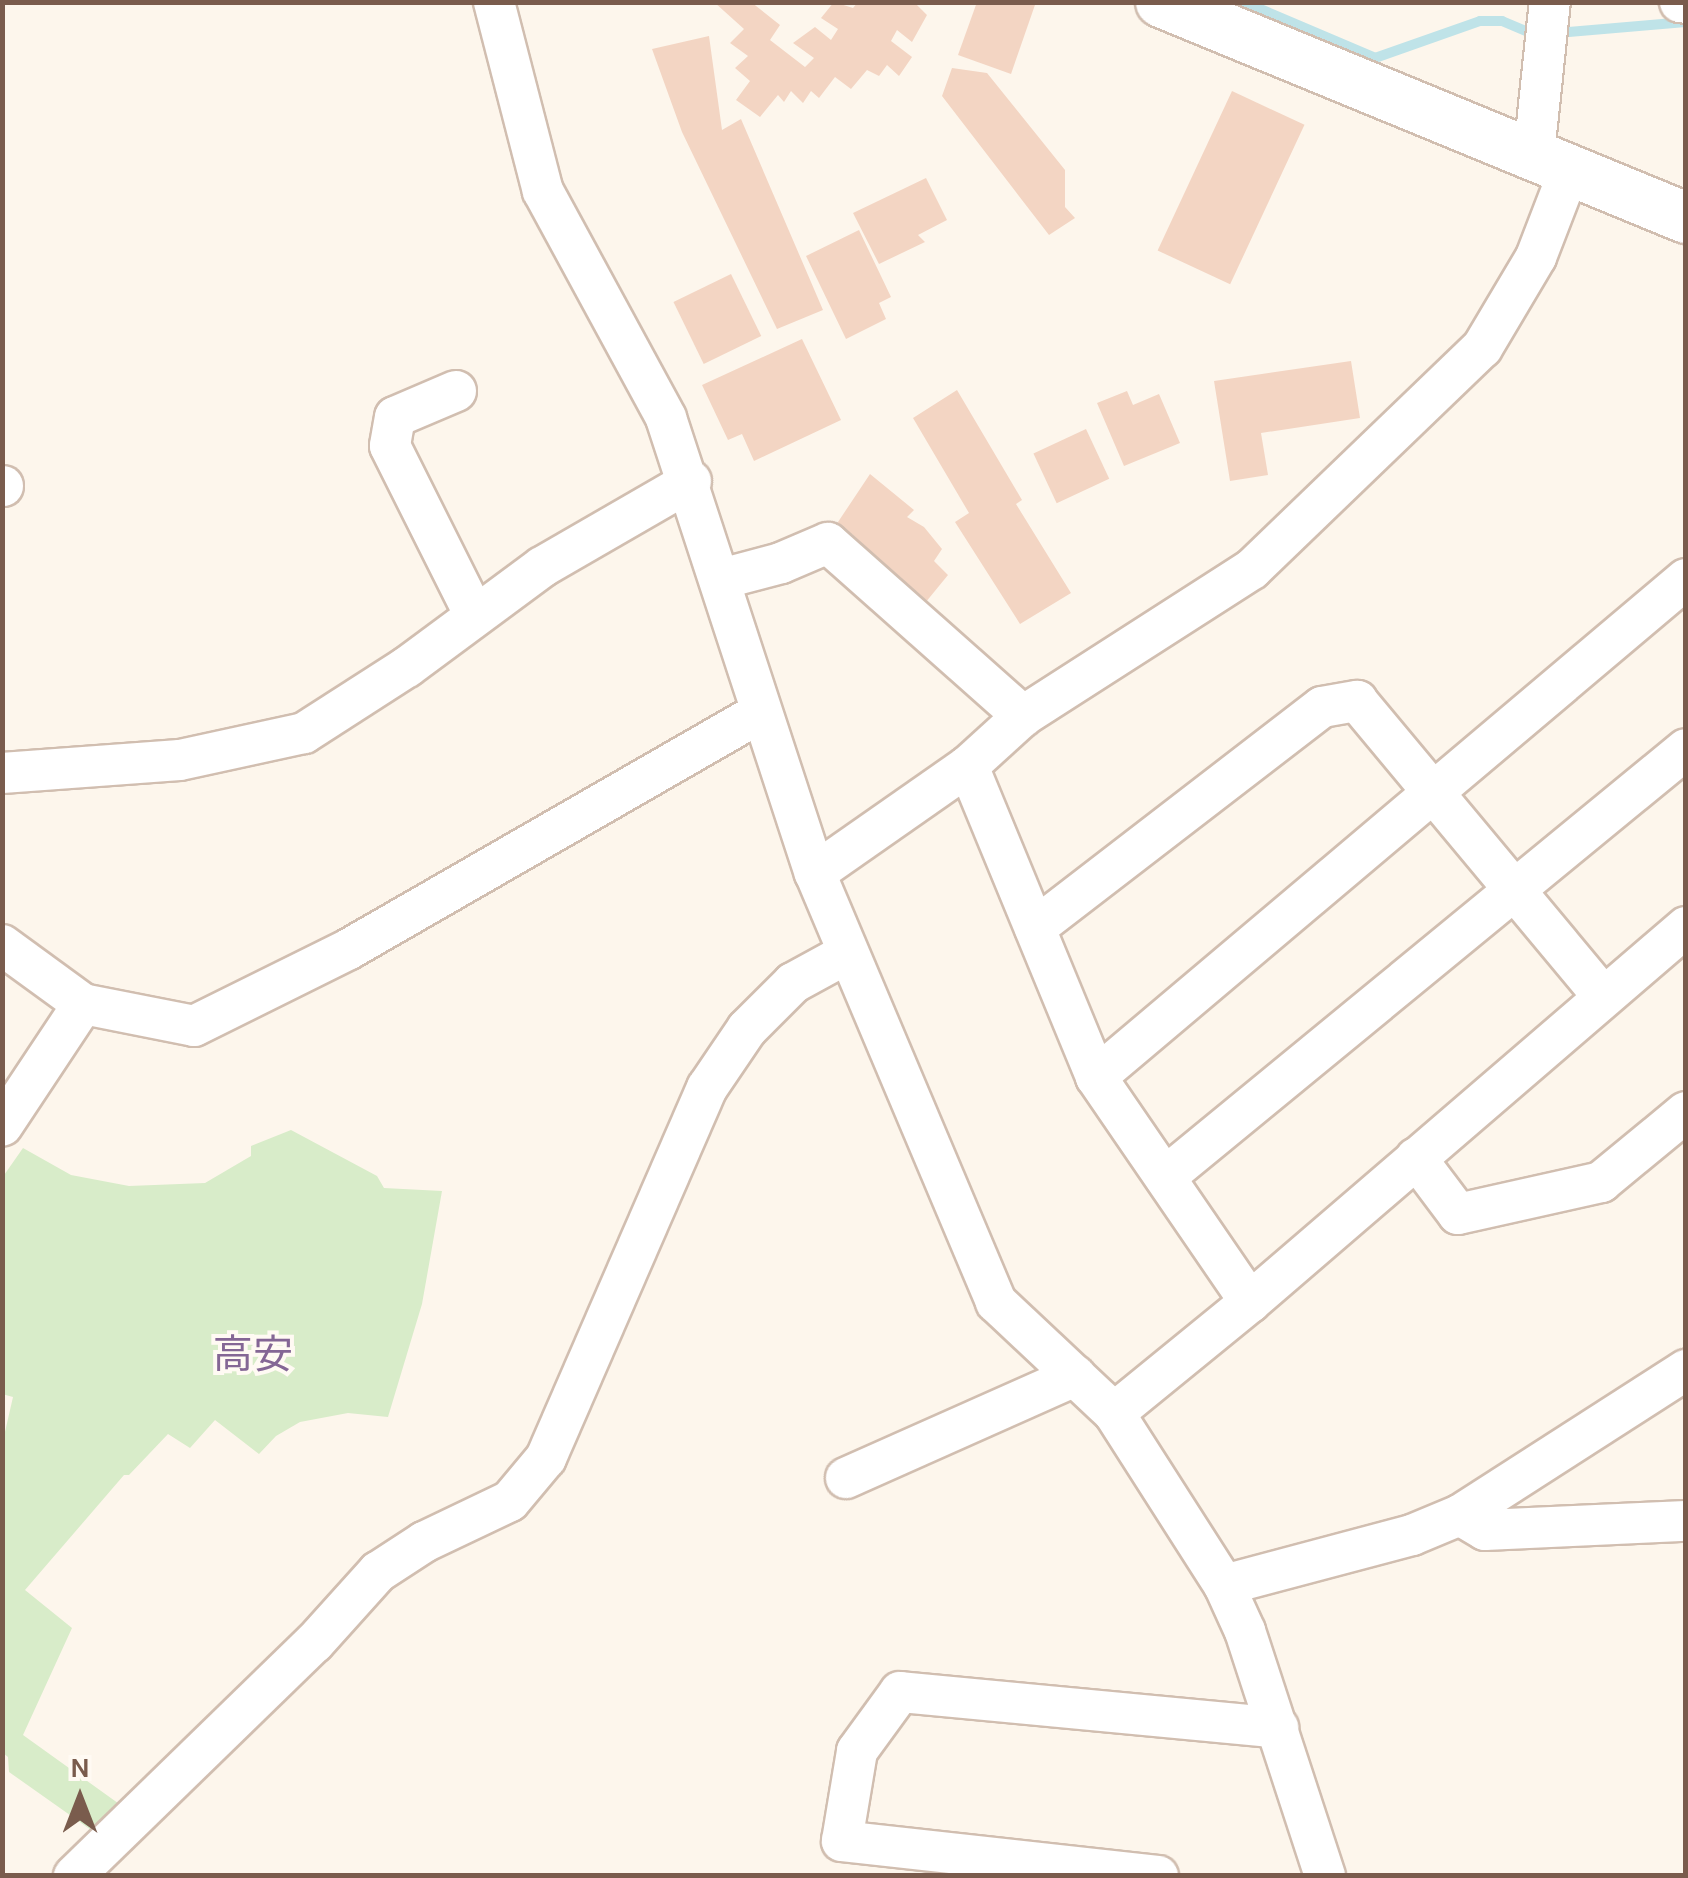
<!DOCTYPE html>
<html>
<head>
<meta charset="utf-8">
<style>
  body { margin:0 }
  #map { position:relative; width:1688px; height:1878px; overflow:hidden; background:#fdf6ec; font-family:Karla,"Noto Sans JP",sans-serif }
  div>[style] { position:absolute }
  .green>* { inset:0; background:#d8ecc9 }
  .stream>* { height:10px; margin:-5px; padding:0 5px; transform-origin:5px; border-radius:5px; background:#bfe3e8 }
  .building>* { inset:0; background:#f3d5c3; transform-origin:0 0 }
  .roads { filter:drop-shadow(2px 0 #d1beb0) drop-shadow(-2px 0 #d1beb0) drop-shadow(0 2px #d1beb0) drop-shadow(0 -2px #d1beb0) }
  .minor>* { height:40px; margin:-20px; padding:0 20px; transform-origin:20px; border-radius:20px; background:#fff }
  .tertiary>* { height:50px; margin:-25px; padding:0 25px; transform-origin:25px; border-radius:25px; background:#fff }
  span { translate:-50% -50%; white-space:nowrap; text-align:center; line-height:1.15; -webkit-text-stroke:8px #fffaf3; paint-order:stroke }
  .quarter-label { font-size:40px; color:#846695 }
  .frame { position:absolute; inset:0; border:5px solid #7a5c4d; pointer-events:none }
  .north { position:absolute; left:30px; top:1748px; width:100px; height:100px; -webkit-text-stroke:8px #fffaf3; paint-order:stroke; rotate:0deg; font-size:28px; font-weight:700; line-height:40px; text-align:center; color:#7a5c4d }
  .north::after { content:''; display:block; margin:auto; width:35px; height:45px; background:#7a5c4d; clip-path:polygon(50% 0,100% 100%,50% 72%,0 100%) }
</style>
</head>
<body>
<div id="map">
  <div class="green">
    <div style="clip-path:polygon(291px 1130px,377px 1176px,384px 1188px,442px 1191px,422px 1304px,388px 1417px,348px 1413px,300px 1422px,276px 1436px,259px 1454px,215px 1420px,190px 1448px,168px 1434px,129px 1475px,124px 1475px,25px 1590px,72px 1628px,23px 1735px,129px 1811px,101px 1837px,9px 1772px,8px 1757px,3px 1753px,2px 1445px,13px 1397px,2px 1394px,2px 1178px,23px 1148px,71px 1175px,129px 1186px,205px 1183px,251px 1156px,251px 1146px)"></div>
  </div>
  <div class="stream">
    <div style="left:1244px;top:2px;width:142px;rotate:23.1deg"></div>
    <div style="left:1375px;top:58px;width:111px;rotate:-19.4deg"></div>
    <div style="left:1480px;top:21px;width:22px"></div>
    <div style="left:1502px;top:21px;width:36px;rotate:23deg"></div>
    <div style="left:1557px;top:33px;width:129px;rotate:-4.9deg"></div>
  </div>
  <div class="building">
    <div style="clip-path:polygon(714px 2px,751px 2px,780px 25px,770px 40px,805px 67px,814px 58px,793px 43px,815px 27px,831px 40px,838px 29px,821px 18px,834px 2px,853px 8px,858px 2px,914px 2px,927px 15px,912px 42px,897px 30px,891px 41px,912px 57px,899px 76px,887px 65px,879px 76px,867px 70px,851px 89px,835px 77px,819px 98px,811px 91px,803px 103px,791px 91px,784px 102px,778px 95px,760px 117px,736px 100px,750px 81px,735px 68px,748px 56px,730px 43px,744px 29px)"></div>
    <div style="clip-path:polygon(977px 2px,1036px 2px,1011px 74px,958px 55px)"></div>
    <div style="clip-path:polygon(709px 36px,722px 130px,741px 119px,823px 310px,777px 329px,682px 132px,652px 49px)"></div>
    <div style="clip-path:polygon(952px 68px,987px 73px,1065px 170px,1065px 207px,1075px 218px,1049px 235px,942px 96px)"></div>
    <div style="left:1232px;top:91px;width:80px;height:176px;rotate:25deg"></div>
    <div style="clip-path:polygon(926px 178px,947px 220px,918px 235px,925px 242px,879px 264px,853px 213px)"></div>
    <div style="clip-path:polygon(859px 230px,891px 297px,879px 303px,886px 319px,846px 339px,806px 256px)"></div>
    <div style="left:731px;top:274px;width:69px;height:64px;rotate:64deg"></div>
    <div style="clip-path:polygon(802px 339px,841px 420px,754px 461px,742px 434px,728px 440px,702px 385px)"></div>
    <div style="clip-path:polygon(1351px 361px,1360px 418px,1261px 433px,1268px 475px,1230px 481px,1214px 381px)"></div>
    <div style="clip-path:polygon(957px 390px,1022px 500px,1016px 504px,1071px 593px,1020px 624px,955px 522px,969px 513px,913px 418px)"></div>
    <div style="clip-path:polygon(1127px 391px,1133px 405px,1159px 394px,1180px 443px,1124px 466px,1097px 403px)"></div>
    <div style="left:1086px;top:429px;width:55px;height:58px;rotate:65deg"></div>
    <div style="clip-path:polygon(870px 474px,914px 510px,907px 517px,924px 527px,942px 549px,934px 561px,948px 575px,921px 608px,852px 534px,845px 534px,836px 525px)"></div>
  </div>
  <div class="roads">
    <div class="minor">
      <div style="left:494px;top:2px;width:195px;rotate:75.5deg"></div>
      <div style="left:543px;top:191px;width:258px;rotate:61.5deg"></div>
      <div style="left:666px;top:418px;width:479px;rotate:71.9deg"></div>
      <div style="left:815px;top:873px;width:466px;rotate:67.1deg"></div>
      <div style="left:996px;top:1302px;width:162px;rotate:43.2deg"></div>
      <div style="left:1114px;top:1413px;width:204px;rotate:57.4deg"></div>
      <div style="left:1224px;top:1585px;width:51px;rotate:65.5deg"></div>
      <div style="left:1245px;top:1631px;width:258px;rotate:71.9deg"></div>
      <div style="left:1680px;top:2px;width:6px;rotate:9deg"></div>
      <div style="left:1534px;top:153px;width:152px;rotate:-84deg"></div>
      <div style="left:456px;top:391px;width:66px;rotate:156.9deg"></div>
      <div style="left:395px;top:417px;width:29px;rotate:100deg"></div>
      <div style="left:390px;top:446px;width:190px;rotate:63.4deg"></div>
      <div style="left:2px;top:486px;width:1px"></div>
      <div style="left:721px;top:579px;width:62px;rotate:-14.9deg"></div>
      <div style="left:781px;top:563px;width:51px;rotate:-23.1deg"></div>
      <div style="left:828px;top:543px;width:261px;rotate:41.6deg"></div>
      <div style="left:968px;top:766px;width:336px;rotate:67.6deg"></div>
      <div style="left:1096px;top:1077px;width:273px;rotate:55.6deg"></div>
      <div style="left:2px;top:773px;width:178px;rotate:-4.2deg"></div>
      <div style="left:180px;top:760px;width:127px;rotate:-12.3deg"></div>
      <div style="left:304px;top:733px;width:122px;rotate:-32.7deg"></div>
      <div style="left:407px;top:667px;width:168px;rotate:-36.5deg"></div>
      <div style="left:542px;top:567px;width:172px;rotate:-30deg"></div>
      <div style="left:815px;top:873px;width:187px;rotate:-35deg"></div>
      <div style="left:968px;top:766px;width:74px;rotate:-42.3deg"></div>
      <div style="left:1023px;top:716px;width:272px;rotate:-32.7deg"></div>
      <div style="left:1252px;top:569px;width:319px;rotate:-43.9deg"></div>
      <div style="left:1482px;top:348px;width:106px;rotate:-59.3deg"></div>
      <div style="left:1536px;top:257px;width:94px;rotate:-68.9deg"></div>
      <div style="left:1035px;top:928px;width:362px;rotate:-37.6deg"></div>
      <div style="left:1322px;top:707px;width:36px;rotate:-10deg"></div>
      <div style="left:1357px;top:701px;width:383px;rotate:50.2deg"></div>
      <div style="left:2px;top:945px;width:100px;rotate:36.1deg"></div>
      <div style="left:83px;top:1004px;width:146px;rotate:123.6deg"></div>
      <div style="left:83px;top:1004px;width:113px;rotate:11.2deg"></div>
      <div style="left:194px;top:1026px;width:173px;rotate:-26.4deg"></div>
      <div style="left:349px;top:949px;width:473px;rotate:-29.9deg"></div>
      <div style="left:1096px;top:1077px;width:772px;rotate:-40.17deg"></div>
      <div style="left:1416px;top:1158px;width:70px;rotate:53.1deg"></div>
      <div style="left:1458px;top:1214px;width:147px;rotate:-12.6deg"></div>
      <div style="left:1601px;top:1182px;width:110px;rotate:-39.5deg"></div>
      <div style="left:1165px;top:1177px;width:674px;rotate:-39.4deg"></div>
      <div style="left:1114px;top:1413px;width:176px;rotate:-39.2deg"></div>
      <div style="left:1250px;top:1302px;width:575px;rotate:-40.7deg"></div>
      <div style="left:846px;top:1478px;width:251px;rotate:-24deg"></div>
      <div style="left:1460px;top:1515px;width:29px;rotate:31deg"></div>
      <div style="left:1485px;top:1530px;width:201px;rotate:-2.6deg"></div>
      <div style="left:1224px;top:1585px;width:195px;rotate:-14.9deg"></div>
      <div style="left:1412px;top:1535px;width:52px;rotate:-22.6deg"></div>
      <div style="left:1460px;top:1515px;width:269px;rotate:-32.7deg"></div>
      <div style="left:74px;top:1876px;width:334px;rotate:-44.2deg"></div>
      <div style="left:314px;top:1643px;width:96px;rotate:-48deg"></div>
      <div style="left:378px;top:1572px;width:55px;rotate:-33.1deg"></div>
      <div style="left:424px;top:1542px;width:95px;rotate:-25.5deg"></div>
      <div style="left:510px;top:1501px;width:56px;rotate:-50.1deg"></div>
      <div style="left:546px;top:1458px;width:404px;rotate:-66.5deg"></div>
      <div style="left:707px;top:1088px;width:71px;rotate:-55.9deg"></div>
      <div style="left:747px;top:1029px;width:65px;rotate:-45deg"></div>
      <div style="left:793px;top:983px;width:60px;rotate:-28.7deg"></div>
      <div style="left:1158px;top:1876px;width:318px;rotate:-173.7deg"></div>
      <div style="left:842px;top:1841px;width:91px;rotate:-80.5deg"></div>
      <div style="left:857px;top:1751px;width:73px;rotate:-53.9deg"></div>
      <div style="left:900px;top:1692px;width:380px;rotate:5.4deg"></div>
    </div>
    <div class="tertiary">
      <div style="left:1161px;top:2px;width:568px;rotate:22.36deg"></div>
    </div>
  </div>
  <div class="quarter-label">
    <span style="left:253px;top:1355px">高安</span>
  </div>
  <div class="frame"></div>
  <div class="north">N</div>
</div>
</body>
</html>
